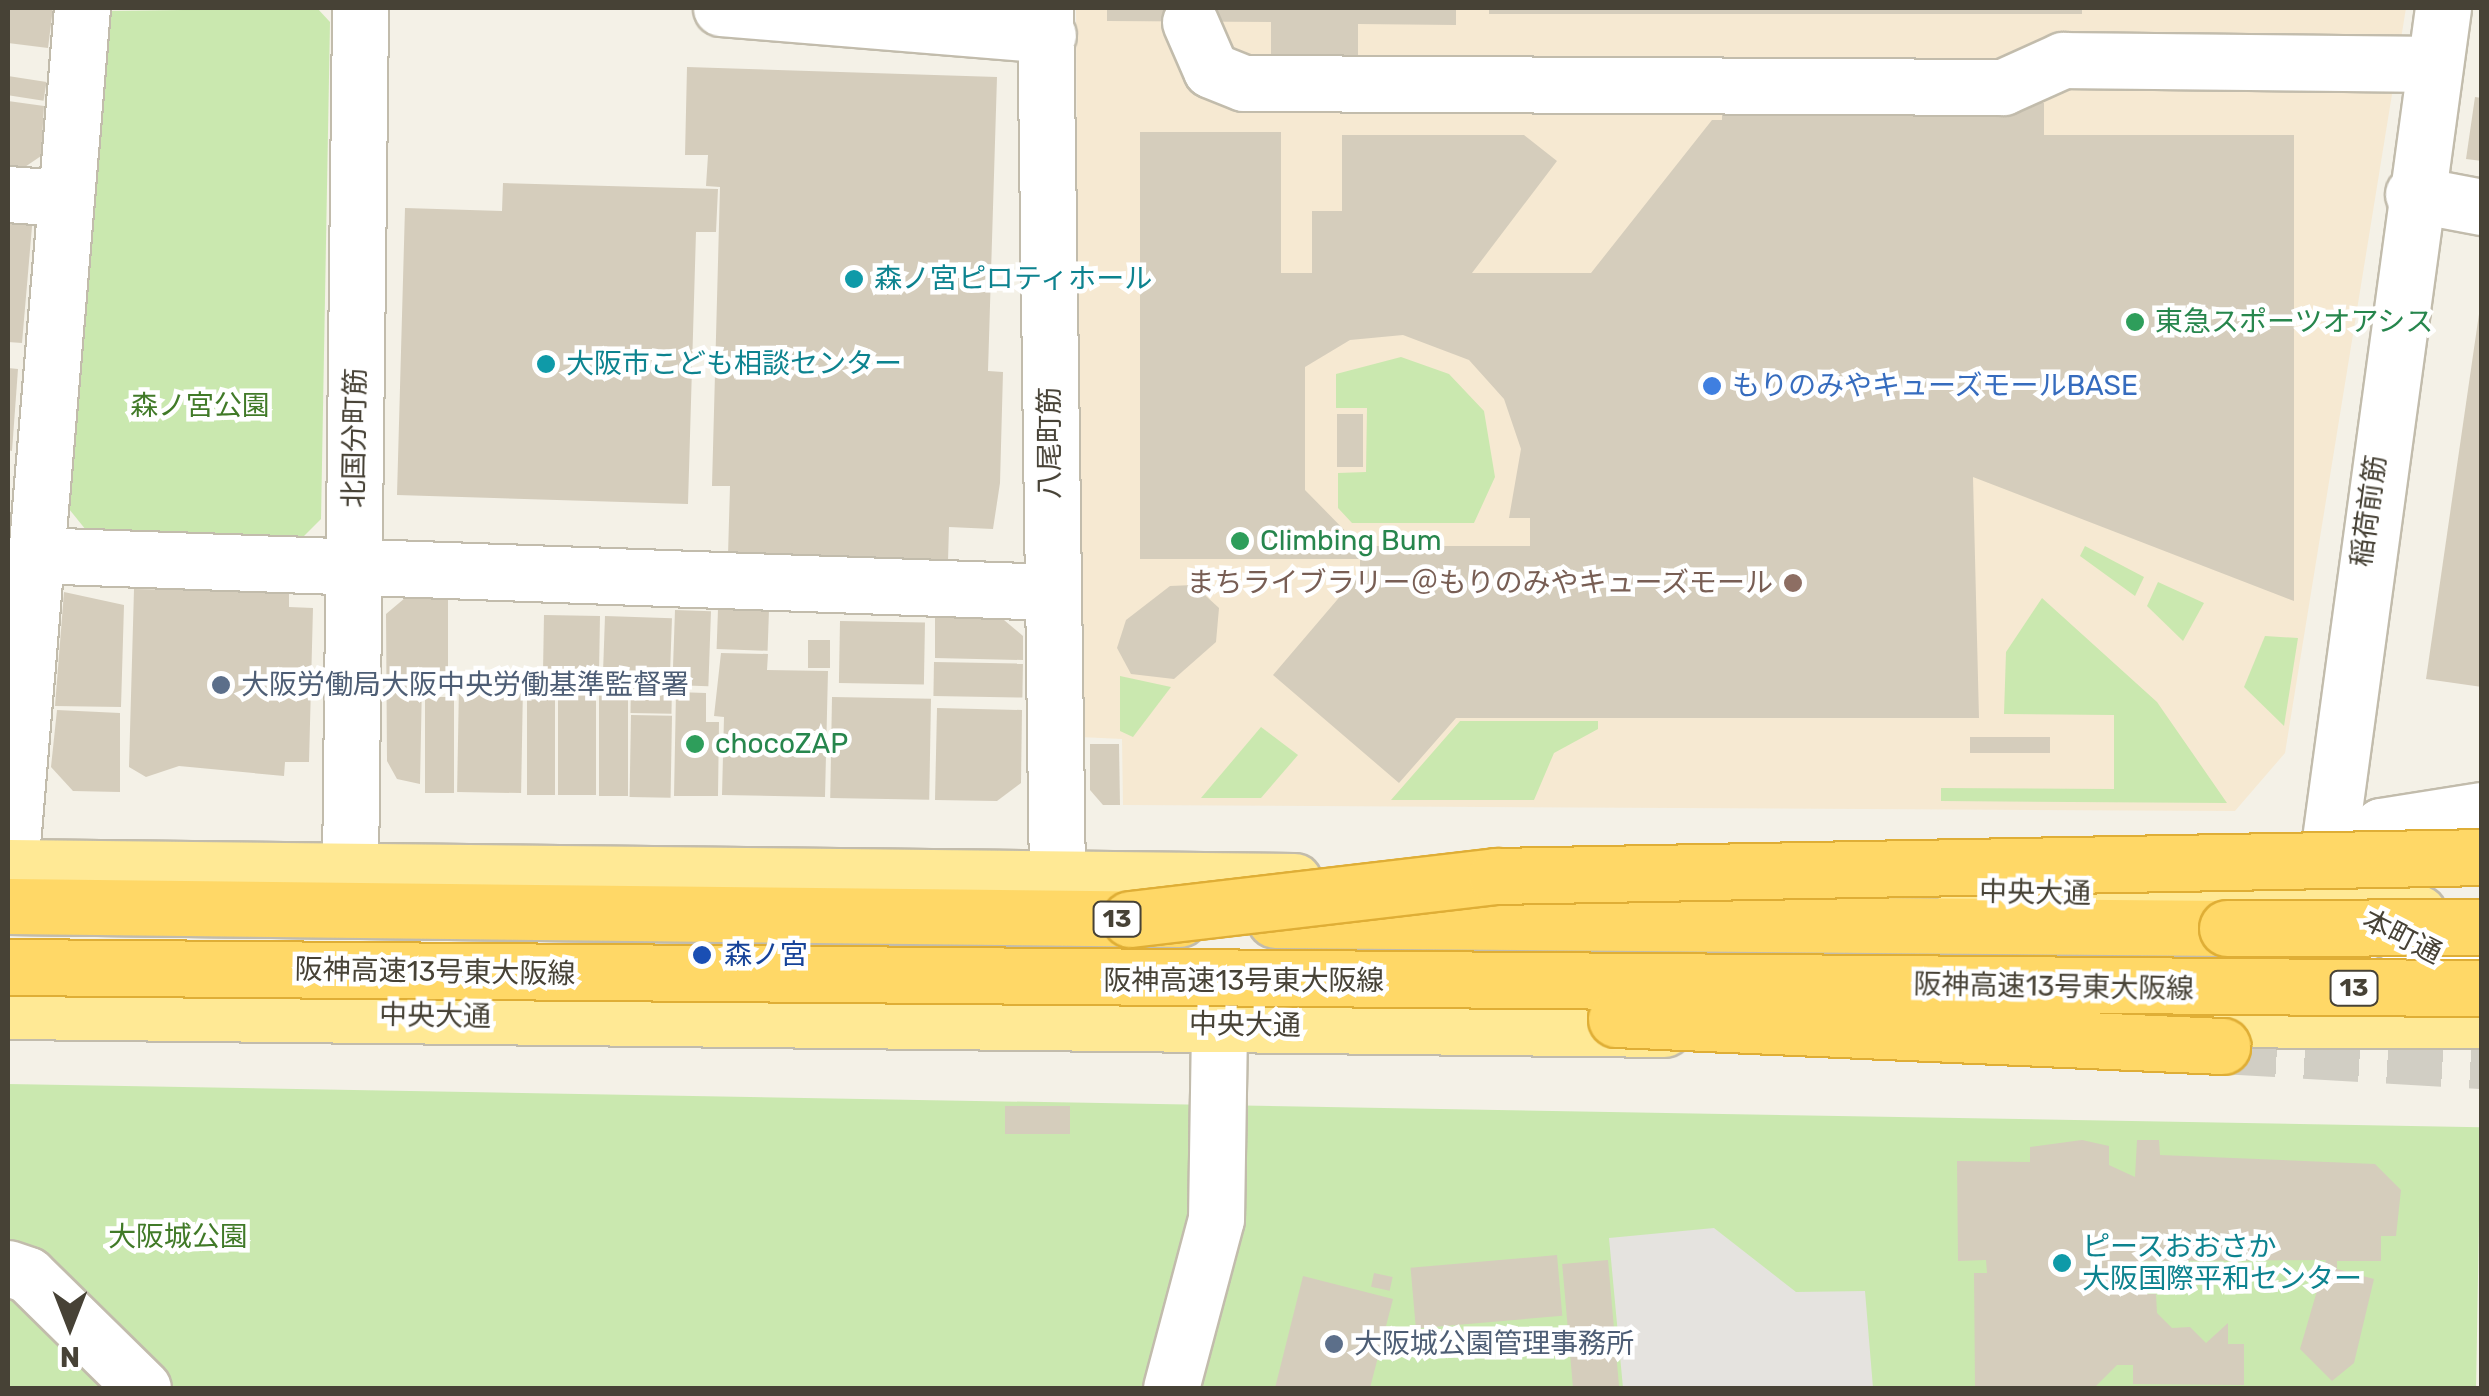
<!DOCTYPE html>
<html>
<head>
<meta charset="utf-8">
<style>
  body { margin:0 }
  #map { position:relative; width:2489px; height:1396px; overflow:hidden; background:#f4f1e7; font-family:Rubik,"Noto Sans JP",sans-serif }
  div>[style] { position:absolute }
  .commercial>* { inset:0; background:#f6e9d2 }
  .green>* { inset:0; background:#cae8af; transform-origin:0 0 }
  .parking>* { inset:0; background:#e5e3df }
  .building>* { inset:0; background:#d5cdbc; transform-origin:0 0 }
  .highway-tunnel>* { height:55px; margin-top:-27.5px; transform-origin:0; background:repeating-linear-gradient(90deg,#d1cec4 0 55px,transparent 0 83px) }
  .roads { filter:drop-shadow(2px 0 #c2bcac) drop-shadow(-2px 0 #c2bcac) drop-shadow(0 2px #c2bcac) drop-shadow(0 -2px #c2bcac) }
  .minor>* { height:55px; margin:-27.5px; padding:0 27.5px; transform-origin:27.5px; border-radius:27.5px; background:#fff }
  .major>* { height:55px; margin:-27.5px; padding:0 27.5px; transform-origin:27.5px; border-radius:27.5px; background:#ffe995 }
  .highway>* { height:55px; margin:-27.5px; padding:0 27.5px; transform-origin:27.5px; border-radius:27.5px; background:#ffd867 }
  .bridges { filter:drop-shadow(2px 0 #dfae36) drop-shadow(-2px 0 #dfae36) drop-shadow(0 2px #dfae36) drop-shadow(0 -2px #dfae36) }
  .highway-bridge>* { height:55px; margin:-27.5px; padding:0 27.5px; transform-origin:27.5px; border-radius:27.5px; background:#ffd867 }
  .dots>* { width:28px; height:28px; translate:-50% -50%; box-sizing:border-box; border:5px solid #fff; border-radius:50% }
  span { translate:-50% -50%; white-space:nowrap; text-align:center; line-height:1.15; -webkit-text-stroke:9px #fff; paint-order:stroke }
  .shield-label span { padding:2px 8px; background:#fff; border:2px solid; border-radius:8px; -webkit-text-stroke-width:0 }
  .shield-label { font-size:25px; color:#474236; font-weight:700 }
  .culture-label { font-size:28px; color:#0d838f }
  .left { translate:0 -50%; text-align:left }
  .leisure-label { font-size:28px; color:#27864d }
  .shop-label { font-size:28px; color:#366cbe }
  .park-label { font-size:28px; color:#417a28 }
  .street-label { font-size:28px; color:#474236 }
  .education-label { font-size:28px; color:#785e54 }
  .right { translate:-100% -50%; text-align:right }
  .service-label { font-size:28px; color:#4e5e75 }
  .transit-label { font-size:28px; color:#164399 }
  .frame { position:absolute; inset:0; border:10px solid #474236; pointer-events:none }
  .north { position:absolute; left:20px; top:1276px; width:100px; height:100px; -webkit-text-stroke:8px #fff; paint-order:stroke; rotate:180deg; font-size:28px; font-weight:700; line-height:40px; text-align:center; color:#474236 }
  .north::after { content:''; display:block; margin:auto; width:35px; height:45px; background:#474236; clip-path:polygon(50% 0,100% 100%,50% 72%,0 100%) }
</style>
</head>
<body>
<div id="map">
  <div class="commercial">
    <div style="clip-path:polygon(1076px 8px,2406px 8px,2285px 753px,2235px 811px,1123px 805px,1122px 739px,1080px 737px)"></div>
  </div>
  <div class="green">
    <div style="clip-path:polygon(317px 8px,330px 22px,321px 519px,302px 538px,86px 530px,69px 509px,110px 11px)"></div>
    <div style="clip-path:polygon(1401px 357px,1449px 374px,1484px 411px,1495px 477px,1474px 523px,1352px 523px,1338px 508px,1338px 473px,1366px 472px,1367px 408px,1336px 408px,1336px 374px)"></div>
    <div style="clip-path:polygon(2085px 546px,2144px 577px,2135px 596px,2080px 556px)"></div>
    <div style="clip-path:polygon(2158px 582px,2204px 603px,2183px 641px,2147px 606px)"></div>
    <div style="clip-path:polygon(2042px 598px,2157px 702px,2227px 803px,1941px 801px,1941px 788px,2114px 789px,2114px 715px,2004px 714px,2006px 652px)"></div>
    <div style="clip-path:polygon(2265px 636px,2298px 638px,2284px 726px,2244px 687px)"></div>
    <div style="clip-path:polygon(1120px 676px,1171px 687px,1133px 737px,1120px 731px)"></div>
    <div style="clip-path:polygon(1460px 721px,1598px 721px,1598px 729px,1554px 753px,1534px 800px,1391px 800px)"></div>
    <div style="clip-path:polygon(1261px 727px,1298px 755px,1261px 798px,1201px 798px)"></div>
    <div style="left:8px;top:1084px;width:2473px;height:304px;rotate:1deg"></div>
  </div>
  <div class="parking">
    <div style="clip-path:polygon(1714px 1228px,1796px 1292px,1865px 1291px,1873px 1388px,1623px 1388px,1609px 1238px)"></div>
  </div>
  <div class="building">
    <div style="clip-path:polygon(8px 8px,53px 8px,48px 48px,8px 43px)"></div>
    <div style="clip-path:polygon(1107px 8px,1456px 8px,1456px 25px,1358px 24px,1358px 59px,1271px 58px,1271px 22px,1107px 21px)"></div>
    <div style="left:1489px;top:8px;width:593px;height:6px"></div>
    <div style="clip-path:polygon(687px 67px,997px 77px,988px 371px,1003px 372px,1000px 483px,993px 529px,949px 527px,948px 561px,728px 555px,730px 486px,712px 486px,720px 187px,706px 186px,708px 155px,685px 155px)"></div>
    <div style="left:8px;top:76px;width:39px;height:19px;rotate:9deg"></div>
    <div style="clip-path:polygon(2475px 97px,2482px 98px,2482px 161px,2466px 159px)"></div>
    <div style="clip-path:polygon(8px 101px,44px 106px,41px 156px,19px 171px,8px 170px)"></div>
    <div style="clip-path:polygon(evenodd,2044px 103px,2044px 135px,2294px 135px,2294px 601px,1973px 477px,1979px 718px,1456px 718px,1399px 783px,1273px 675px,1360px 573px,1360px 559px,1140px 559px,1140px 132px,1281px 132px,1281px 273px,1312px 273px,1312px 211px,1342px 211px,1342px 135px,1524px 135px,1557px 161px,1472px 273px,1591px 273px,1712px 120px,1722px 120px,1722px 104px,2044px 103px,1403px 335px,1469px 360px,1504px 399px,1521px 449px,1509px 518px,1530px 518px,1530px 546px,1360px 546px,1305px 490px,1305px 367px,1350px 340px,1403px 335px)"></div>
    <div style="clip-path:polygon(503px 183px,718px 189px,716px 232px,696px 232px,688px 504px,397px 495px,405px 208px,502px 211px)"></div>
    <div style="clip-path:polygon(8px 214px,33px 215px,22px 343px,8px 342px)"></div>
    <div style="clip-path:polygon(2479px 314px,2482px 314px,2482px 687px,2426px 679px)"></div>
    <div style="clip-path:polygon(8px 368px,18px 369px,12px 451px,8px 450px)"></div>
    <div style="left:1337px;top:414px;width:26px;height:53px"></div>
    <div style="clip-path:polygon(1194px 585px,1219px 608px,1216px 642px,1174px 679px,1131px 674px,1117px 648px,1126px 620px,1170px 586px)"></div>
    <div style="clip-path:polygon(134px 589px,289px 592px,289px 607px,313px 608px,309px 762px,285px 762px,284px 776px,179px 766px,146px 777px,129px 767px)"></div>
    <div style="clip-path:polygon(64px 592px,124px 605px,121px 707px,55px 706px)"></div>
    <div style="clip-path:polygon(405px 598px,448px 599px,448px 682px,422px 682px,420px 784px,397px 779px,387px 761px,386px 614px)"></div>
    <div style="left:718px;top:609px;width:51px;height:40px;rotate:2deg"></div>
    <div style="left:675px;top:610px;width:36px;height:75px;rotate:2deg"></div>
    <div style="clip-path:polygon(935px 614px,998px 615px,1023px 636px,1023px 660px,935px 658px)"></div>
    <div style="left:544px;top:615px;width:56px;height:61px;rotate:1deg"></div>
    <div style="left:605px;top:616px;width:67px;height:60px;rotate:2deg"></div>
    <div style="left:840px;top:621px;width:85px;height:62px;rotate:1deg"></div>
    <div style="left:808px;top:640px;width:22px;height:28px"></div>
    <div style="clip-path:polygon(721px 653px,768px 654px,767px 670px,828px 671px,825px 797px,722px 795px,724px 717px,714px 716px)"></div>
    <div style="left:934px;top:662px;width:89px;height:34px;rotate:1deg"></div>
    <div style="left:631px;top:683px;width:41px;height:30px;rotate:1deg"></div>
    <div style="left:459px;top:684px;width:64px;height:108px;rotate:1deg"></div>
    <div style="left:599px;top:684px;width:29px;height:112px"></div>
    <div style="left:527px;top:685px;width:28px;height:110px"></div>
    <div style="left:558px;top:685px;width:38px;height:110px"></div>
    <div style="clip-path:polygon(676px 692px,706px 693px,706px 722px,719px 722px,718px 796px,674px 796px)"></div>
    <div style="left:425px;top:697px;width:29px;height:96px"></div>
    <div style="left:832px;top:697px;width:99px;height:101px;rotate:1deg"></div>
    <div style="clip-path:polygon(937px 708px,1022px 710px,1021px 783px,997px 801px,935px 800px)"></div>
    <div style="clip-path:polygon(57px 710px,120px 713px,120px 792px,73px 791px,51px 767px)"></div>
    <div style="left:631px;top:715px;width:41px;height:82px;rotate:1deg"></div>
    <div style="left:1970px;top:737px;width:80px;height:16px"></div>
    <div style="clip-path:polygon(1090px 744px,1119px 744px,1120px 805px,1103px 805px,1090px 790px)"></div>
    <div style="left:1005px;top:1106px;width:65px;height:28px"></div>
    <div style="clip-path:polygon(2082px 1140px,2109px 1146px,2109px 1165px,2135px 1177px,2137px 1140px,2159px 1140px,2160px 1155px,2375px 1164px,2401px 1190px,2396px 1236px,2381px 1236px,2381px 1261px,2337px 1261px,2337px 1269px,2374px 1279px,2354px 1363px,2332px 1381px,2300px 1349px,2326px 1260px,2139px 1261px,2139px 1294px,2156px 1294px,2157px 1313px,2172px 1328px,2190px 1327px,2206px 1343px,2228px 1323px,2228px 1344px,2244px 1344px,2244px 1385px,2133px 1384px,2133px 1365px,2117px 1365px,2094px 1388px,1975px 1388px,1974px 1273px,1987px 1273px,1986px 1260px,1958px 1261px,1957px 1161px,2030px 1162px,2030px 1147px)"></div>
    <div style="left:1557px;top:1255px;width:61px;height:147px;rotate:85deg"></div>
    <div style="left:1608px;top:1260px;width:129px;height:46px;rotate:85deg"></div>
    <div style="left:1374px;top:1273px;width:19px;height:14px;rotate:12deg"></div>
    <div style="clip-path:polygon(1303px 1276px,1393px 1299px,1370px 1388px,1275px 1388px)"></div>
  </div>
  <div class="highway-tunnel">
    <div style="left:2222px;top:1046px;width:260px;rotate:3.3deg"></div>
  </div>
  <div class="roads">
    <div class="minor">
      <div style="left:721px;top:8px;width:328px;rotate:4.7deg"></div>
      <div style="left:1045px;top:8px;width:871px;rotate:89.21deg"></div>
      <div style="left:1190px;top:22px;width:52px;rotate:66.4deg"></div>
      <div style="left:1211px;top:70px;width:35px;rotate:22deg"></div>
      <div style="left:1244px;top:83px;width:759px;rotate:0.3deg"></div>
      <div style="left:2003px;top:87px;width:66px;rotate:-24.2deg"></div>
      <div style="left:2063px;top:60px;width:371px;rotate:0.6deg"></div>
      <div style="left:8px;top:194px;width:55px;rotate:4.2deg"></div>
      <div style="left:2413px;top:194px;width:70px;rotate:10.7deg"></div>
      <div style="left:33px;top:555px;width:1019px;rotate:2.08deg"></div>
      <div style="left:2482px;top:810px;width:102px;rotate:171deg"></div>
      <div style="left:2381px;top:826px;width:91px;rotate:130.5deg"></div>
      <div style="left:2322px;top:895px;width:180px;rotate:27.4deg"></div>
      <div style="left:10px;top:867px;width:862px;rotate:-85.21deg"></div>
      <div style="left:350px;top:869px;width:861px;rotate:-89.33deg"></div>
      <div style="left:2306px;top:1016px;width:1017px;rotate:-82.26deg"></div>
      <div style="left:8px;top:1268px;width:21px;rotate:19deg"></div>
      <div style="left:28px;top:1275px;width:161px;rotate:44.5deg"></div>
      <div style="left:1171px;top:1388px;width:175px;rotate:-75.1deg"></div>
      <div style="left:1216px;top:1219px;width:195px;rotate:-89.1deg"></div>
    </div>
    <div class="major">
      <div style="left:8px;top:867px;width:1286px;rotate:0.62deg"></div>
      <div style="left:1965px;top:892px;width:357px;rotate:0.5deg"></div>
      <div style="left:2322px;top:895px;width:98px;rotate:10.6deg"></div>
      <div style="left:8px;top:1011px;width:1656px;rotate:0.62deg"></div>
      <div style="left:2130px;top:1019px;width:352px;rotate:0.2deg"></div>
    </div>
    <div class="highway">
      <div style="left:8px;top:906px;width:1171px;rotate:0.64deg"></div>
      <div style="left:1275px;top:920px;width:952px;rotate:0.48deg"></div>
    </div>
  </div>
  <div class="bridges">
    <div class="highway-bridge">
      <div style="left:1130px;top:919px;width:369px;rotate:-6.7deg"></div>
      <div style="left:1496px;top:876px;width:986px;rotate:-1.1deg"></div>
      <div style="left:2227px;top:928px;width:255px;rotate:-0.2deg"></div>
      <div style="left:8px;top:967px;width:2474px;rotate:0.49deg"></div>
      <div style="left:1616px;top:1019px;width:607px;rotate:2.55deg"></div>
    </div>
  </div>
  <div class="dots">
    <div style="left:854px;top:279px;background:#0f9aa8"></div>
    <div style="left:2135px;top:322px;background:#2e9e5b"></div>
    <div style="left:546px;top:364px;background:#0f9aa8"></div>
    <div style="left:1712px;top:386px;background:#3f7fe0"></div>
    <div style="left:1240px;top:541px;background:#2e9e5b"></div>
    <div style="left:1793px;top:583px;background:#8d6e63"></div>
    <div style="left:221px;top:685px;background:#5c6f8a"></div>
    <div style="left:695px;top:744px;background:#2e9e5b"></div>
    <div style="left:702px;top:955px;background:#1a4fb4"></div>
    <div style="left:2062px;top:1263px;background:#0f9aa8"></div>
    <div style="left:1334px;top:1344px;background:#5c6f8a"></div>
  </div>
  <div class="shield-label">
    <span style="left:1117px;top:919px">13</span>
    <span style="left:2354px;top:988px">13</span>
  </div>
  <div class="culture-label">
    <span class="left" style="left:874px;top:279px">森ノ宮ピロティホール</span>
    <span class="left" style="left:566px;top:364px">大阪市こども相談センター</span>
    <span class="left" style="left:2082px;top:1263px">ピースおおさか<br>大阪国際平和センター</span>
  </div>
  <div class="leisure-label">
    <span class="left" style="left:2155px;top:322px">東急スポーツオアシス</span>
    <span class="left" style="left:1260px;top:541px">Climbing Bum</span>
    <span class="left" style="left:715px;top:744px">chocoZAP</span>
  </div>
  <div class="shop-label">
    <span class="left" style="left:1732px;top:386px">もりのみやキューズモールBASE</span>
  </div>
  <div class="park-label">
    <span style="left:200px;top:406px">森ノ宮公園</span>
    <span style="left:178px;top:1237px">大阪城公園</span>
  </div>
  <div class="street-label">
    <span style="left:355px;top:438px;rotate:-89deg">北国分町筋</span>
    <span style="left:1050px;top:443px;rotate:-90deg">八尾町筋</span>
    <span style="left:2369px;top:511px;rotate:-82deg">稲荷前筋</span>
    <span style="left:2035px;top:893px;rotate:1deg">中央大通</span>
    <span style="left:2402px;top:937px;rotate:27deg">本町通</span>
    <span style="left:435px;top:972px;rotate:1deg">阪神高速13号東大阪線</span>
    <span style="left:1244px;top:981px">阪神高速13号東大阪線</span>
    <span style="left:2054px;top:987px;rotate:1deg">阪神高速13号東大阪線</span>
    <span style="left:435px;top:1016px;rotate:1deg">中央大通</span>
    <span style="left:1245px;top:1025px;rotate:1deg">中央大通</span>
  </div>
  <div class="education-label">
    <span class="right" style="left:1773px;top:583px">まちライブラリー＠もりのみやキューズモール</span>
  </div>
  <div class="service-label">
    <span class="left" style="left:241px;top:685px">大阪労働局大阪中央労働基準監督署</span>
    <span class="left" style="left:1354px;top:1344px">大阪城公園管理事務所</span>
  </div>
  <div class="transit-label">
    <span class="left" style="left:724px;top:955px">森ノ宮</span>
  </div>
  <div class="frame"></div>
  <div class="north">N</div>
</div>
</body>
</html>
